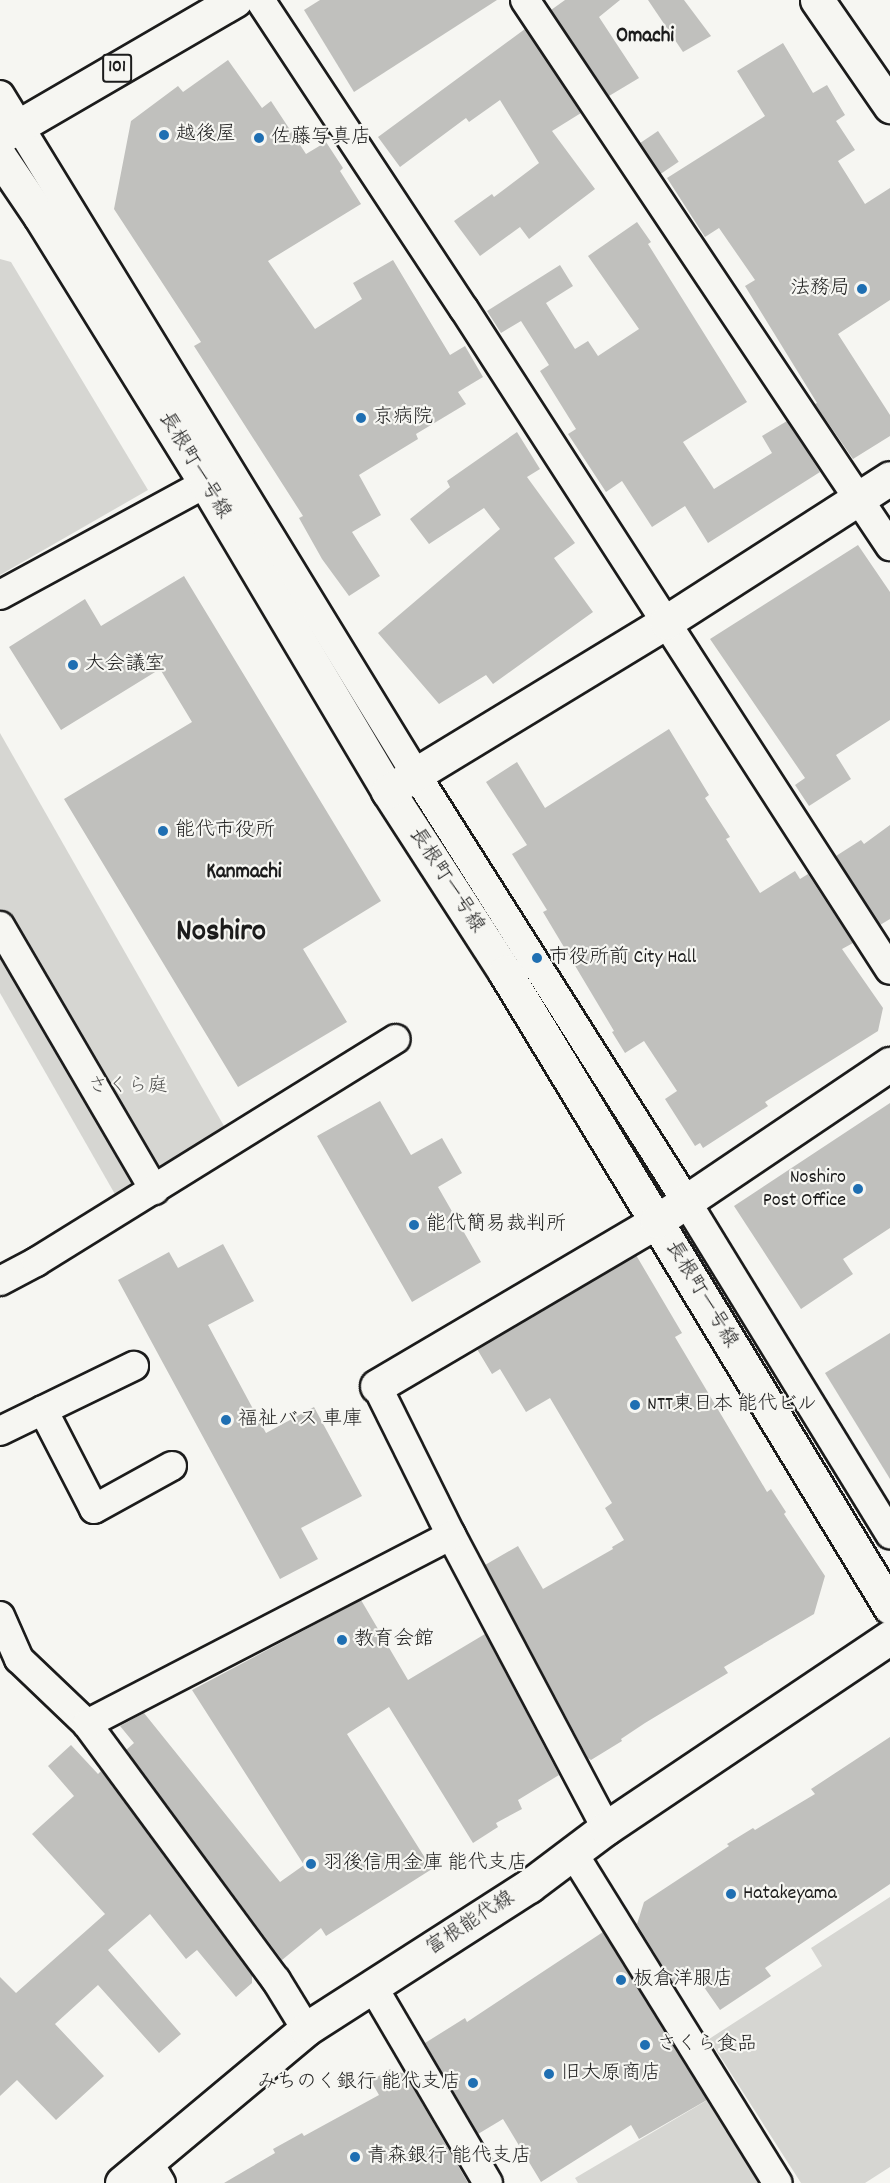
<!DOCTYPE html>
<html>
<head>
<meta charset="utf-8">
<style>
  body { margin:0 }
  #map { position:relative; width:890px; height:2183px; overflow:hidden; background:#f6f6f2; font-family:Dekko,"Klee One",sans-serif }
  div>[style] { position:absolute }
  .green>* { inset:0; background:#d6d6d2 }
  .building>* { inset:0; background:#c0c0bd; transform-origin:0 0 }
  .roads { filter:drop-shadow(2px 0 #1c1c1c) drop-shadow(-2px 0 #1c1c1c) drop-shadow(0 2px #1c1c1c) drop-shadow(0 -2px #1c1c1c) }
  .street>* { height:28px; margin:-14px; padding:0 14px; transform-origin:14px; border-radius:14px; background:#f6f6f2 }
  .secondary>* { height:33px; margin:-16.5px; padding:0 16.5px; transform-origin:16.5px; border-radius:16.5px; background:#f6f6f2 }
  .highway>* { height:33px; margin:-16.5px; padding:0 16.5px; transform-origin:16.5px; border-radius:16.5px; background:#f6f6f2 }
  .dots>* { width:16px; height:16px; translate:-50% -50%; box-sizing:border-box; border:3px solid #f6f6f2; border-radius:50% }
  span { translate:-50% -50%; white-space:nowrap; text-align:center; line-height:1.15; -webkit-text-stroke:4.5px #f6f6f2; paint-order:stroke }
  .shield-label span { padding:2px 4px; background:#f6f6f2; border:2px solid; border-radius:4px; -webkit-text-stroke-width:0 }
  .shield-label { font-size:18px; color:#1c1c1c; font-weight:700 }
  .poi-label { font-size:20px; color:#1c1c1c }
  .left { translate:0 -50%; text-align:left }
  .right { translate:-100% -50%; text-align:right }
  .street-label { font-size:20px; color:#1c1c1c }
  .park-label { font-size:20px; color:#545453 }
  .neighbourhood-label { font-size:21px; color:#1c1c1c; font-weight:700 }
  .town-label { font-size:32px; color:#1c1c1c; font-weight:700 }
</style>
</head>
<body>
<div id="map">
  <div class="green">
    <div style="clip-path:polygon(0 259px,11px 262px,148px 490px,0 575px)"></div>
    <div style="clip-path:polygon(0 733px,228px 1133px,116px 1196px,0 993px)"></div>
    <div style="clip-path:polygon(890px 1897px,890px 2167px,865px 2183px,801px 2183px,709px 2039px,822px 1966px,811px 1948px)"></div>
    <div style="clip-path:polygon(716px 2095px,768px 2183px,578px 2183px,575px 2178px)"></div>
  </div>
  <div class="building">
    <div style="clip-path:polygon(320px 0,497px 0,354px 92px,304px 10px)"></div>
    <div style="clip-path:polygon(565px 0,620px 0,599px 17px,639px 78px,609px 96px,551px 10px)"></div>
    <div style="clip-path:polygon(648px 0,684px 0,711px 36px,683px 52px)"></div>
    <div style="clip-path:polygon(525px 29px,581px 113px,552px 131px,595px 189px,529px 239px,520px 227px,480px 256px,454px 221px,492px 194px,494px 197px,539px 163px,500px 100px,469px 122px,466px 118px,400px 167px,378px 137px)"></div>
    <div style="clip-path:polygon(783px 43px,813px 93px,827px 85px,845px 115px,836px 121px,855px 150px,838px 161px,865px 204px,890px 188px,890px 300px,838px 334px,890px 415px,890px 436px,853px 459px,815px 404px,817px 403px,745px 286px,755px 280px,719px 228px,705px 237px,667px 178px,765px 116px,737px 71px)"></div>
    <div style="clip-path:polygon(228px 60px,262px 108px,271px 101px,306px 154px,326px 142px,343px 168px,340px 171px,361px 204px,268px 261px,315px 329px,362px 299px,353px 283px,393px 260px,450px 355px,465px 346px,483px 377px,458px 392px,466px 404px,416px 434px,418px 439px,359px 475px,381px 515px,352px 532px,380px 576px,349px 596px,322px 559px,299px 518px,303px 516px,194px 346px,201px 342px,114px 209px,131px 121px,178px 86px,183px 92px)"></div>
    <div style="left:658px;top:131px;width:37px;height:22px;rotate:56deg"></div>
    <div style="clip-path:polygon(637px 222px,651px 242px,648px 244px,747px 402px,683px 442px,714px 489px,772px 453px,762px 436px,787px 421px,820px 472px,708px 543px,685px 506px,652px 527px,622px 481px,606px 492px,568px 434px,576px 429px,540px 371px,549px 365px,521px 321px,501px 333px,487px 311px,560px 265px,573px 286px,546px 303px,575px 349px,588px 341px,598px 356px,639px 329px,588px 256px)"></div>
    <div style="clip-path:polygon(517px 432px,540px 469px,527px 477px,575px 543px,554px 558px,593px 612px,493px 684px,486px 675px,439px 704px,378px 633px,500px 529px,484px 508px,429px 544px,410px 519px,450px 487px,447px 481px)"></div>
    <div style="clip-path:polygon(858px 545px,890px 592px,890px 720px,836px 755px,851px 779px,809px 806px,795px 785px,805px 778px,710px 639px)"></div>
    <div style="clip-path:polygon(184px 576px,381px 901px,303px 949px,347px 1022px,238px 1087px,64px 799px,192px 722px,160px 669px,61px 730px,9px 647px,85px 599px,101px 626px)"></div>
    <div style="clip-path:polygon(669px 729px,709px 795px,705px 798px,730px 837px,726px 839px,760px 893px,795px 871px,800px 879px,808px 874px,853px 943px,842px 949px,883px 1008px,878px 1031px,765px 1102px,768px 1106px,703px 1148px,700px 1143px,695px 1146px,665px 1099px,677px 1091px,644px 1041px,625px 1053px,612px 1032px,614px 1031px,543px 912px,547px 910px,512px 854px,527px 845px,486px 782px,517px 762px,545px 808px)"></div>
    <div style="clip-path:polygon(890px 825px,890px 919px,880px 925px,836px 856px,861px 840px,864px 844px)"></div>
    <div style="clip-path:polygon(380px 1101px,411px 1155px,442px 1138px,462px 1173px,438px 1187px,481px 1262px,412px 1302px,317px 1136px)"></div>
    <div style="clip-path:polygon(890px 1103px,890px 1228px,843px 1259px,853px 1274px,801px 1309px,734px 1206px)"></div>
    <div style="clip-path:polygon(223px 1244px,254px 1301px,208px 1325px,266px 1433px,314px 1407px,362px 1496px,301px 1528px,318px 1559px,280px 1579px,118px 1280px,169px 1252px,178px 1268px)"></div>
    <div style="clip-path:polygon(636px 1255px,682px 1333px,675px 1337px,767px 1492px,771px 1489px,786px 1512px,784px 1514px,825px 1576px,814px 1614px,724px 1667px,728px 1673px,645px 1723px,621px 1739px,622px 1741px,591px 1760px,588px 1758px,485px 1565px,518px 1546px,543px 1589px,613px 1549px,612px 1547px,624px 1540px,605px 1508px,612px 1503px,550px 1398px,526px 1412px,500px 1369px,492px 1374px,477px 1349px)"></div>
    <div style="clip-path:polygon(890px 1333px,890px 1479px,825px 1373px)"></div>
    <div style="clip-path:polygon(361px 1600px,408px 1680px,485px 1634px,559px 1775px,518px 1800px,522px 1809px,496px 1823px,498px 1827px,473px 1843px,389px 1707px,347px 1734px,432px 1869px,326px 1936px,321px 1928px,282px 1960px,126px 1750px,134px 1743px,120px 1726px,144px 1713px,280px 1882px,304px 1865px,192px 1690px)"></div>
    <div style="clip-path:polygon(890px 1737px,890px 1884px,765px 1968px,771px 1976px,720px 2010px,692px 1970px,673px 1983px,637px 1924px,644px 1902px,729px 1846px,727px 1844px,753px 1828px,755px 1830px,815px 1794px,811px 1789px)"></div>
    <div style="clip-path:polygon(71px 1745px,98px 1774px,101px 1771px,252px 1975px,252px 1983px,236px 1997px,197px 1950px,186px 1959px,150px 1914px,108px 1950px,181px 2034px,159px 2053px,98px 1985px,55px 2024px,104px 2076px,56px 2120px,17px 2080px,0 2096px,0 1977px,16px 1993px,105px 1914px,32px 1834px,74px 1796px,48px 1766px)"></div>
    <div style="clip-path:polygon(603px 1932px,707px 2100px,639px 2139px,631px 2125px,541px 2182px,503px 2119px,478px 2134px,425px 2043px,465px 2018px,467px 2022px)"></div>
    <div style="clip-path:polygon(390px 2069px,405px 2074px,468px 2183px,224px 2183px,275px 2153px,273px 2149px,302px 2133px,304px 2136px,379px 2095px,371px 2081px)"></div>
  </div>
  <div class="roads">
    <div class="street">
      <div style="left:260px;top:0;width:370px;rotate:56.6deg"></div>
      <div style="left:464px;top:309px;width:786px;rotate:57.2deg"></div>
      <div style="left:525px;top:0;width:657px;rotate:56.24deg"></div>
      <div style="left:0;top:95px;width:795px;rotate:58.53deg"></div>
      <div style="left:415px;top:773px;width:507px;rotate:57.66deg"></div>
      <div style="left:686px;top:1201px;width:391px;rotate:58.5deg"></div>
      <div style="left:0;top:595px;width:256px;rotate:-28.5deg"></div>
      <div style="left:0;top:926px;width:306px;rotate:59.7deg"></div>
      <div style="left:0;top:1281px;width:41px;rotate:-27.8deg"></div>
      <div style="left:36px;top:1262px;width:423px;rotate:-31.8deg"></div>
      <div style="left:377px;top:1386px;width:166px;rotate:63.6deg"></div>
      <div style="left:451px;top:1535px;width:331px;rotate:62.1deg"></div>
      <div style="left:43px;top:1410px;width:111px;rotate:62.7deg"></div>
      <div style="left:94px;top:1509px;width:89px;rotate:-28.9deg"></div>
      <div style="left:0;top:1431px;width:149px;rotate:-25.9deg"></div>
      <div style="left:0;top:1616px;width:47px;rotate:66.2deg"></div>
      <div style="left:19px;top:1659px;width:94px;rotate:43.7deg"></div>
      <div style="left:87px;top:1724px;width:318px;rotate:53.6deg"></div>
      <div style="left:276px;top:1980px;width:57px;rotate:58.5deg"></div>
      <div style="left:87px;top:1724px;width:410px;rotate:-27.4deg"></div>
      <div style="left:573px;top:1853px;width:388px;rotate:58.2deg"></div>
      <div style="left:373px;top:1987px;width:227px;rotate:59.6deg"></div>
      <div style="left:147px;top:2160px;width:27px;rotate:59deg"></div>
    </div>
    <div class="secondary">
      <div style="left:817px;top:0;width:129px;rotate:55.4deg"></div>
      <div style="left:0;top:157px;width:71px;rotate:55.9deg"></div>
      <div style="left:40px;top:216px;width:315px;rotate:58.2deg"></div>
      <div style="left:206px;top:484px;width:357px;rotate:59.3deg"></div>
      <div style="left:388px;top:791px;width:216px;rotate:57.1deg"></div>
      <div style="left:505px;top:972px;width:743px;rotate:58.77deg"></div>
      <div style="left:388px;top:791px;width:325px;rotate:-31.3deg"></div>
      <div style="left:666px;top:622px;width:266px;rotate:-32.7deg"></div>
      <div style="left:377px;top:1386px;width:325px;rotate:-30.5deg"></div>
      <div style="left:657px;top:1221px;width:281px;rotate:-34deg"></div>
      <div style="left:122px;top:2183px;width:240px;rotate:-39.9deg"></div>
      <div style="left:306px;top:2029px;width:265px;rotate:-32.7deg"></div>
      <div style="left:529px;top:1886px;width:96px;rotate:-37deg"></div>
      <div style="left:606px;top:1828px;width:342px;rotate:-33.9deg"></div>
    </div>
    <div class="highway">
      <div style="left:0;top:137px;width:272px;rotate:-30.2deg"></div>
    </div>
  </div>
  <div class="dots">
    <div style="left:164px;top:135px;background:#1f6fb2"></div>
    <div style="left:259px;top:138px;background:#1f6fb2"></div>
    <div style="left:862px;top:289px;background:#1f6fb2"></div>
    <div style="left:361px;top:418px;background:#1f6fb2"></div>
    <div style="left:73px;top:665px;background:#1f6fb2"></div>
    <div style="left:163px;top:831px;background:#1f6fb2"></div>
    <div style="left:537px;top:958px;background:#1f6fb2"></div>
    <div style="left:858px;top:1189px;background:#1f6fb2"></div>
    <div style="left:414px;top:1225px;background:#1f6fb2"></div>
    <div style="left:635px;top:1405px;background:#1f6fb2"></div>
    <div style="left:226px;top:1420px;background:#1f6fb2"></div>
    <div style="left:342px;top:1640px;background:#1f6fb2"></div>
    <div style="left:311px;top:1864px;background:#1f6fb2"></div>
    <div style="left:731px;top:1894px;background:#1f6fb2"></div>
    <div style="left:621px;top:1980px;background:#1f6fb2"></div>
    <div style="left:645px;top:2045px;background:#1f6fb2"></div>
    <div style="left:549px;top:2074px;background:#1f6fb2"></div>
    <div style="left:473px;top:2083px;background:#1f6fb2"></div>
    <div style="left:355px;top:2157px;background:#1f6fb2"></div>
  </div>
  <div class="shield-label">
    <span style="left:117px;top:68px">101</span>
  </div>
  <div class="poi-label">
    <span class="left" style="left:176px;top:135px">越後屋</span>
    <span class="left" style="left:271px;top:138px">佐藤写真店</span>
    <span class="right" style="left:850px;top:289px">法務局</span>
    <span class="left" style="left:373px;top:418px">京病院</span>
    <span class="left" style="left:85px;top:665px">大会議室</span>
    <span class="left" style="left:175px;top:831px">能代市役所</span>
    <span class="left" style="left:549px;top:958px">市役所前 City Hall</span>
    <span class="right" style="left:846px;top:1190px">Noshiro<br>Post Office</span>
    <span class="left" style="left:426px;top:1225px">能代簡易裁判所</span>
    <span class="left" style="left:647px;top:1405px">NTT東日本 能代ビル</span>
    <span class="left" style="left:238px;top:1420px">福祉バス 車庫</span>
    <span class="left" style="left:354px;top:1640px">教育会館</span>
    <span class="left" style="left:323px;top:1864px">羽後信用金庫 能代支店</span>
    <span class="left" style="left:743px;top:1894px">Hatakeyama</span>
    <span class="left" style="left:633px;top:1980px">板倉洋服店</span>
    <span class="left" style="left:657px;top:2045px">さくら食品</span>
    <span class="left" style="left:561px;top:2074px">旧大原商店</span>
    <span class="right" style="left:461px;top:2083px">みちのく銀行 能代支店</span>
    <span class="left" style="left:367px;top:2157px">青森銀行 能代支店</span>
  </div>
  <div class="street-label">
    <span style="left:194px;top:466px;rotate:59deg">長根町一号線</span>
    <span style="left:446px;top:881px;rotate:57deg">長根町一号線</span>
    <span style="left:701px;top:1295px;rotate:59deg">長根町一号線</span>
    <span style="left:471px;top:1924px;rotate:-33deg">富根能代線</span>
  </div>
  <div class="park-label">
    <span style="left:128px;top:1087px">さくら庭</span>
  </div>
  <div class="neighbourhood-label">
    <span style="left:645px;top:37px">Omachi</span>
    <span style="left:244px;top:873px">Kanmachi</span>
  </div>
  <div class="town-label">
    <span style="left:221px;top:933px">Noshiro</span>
  </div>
</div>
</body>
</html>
